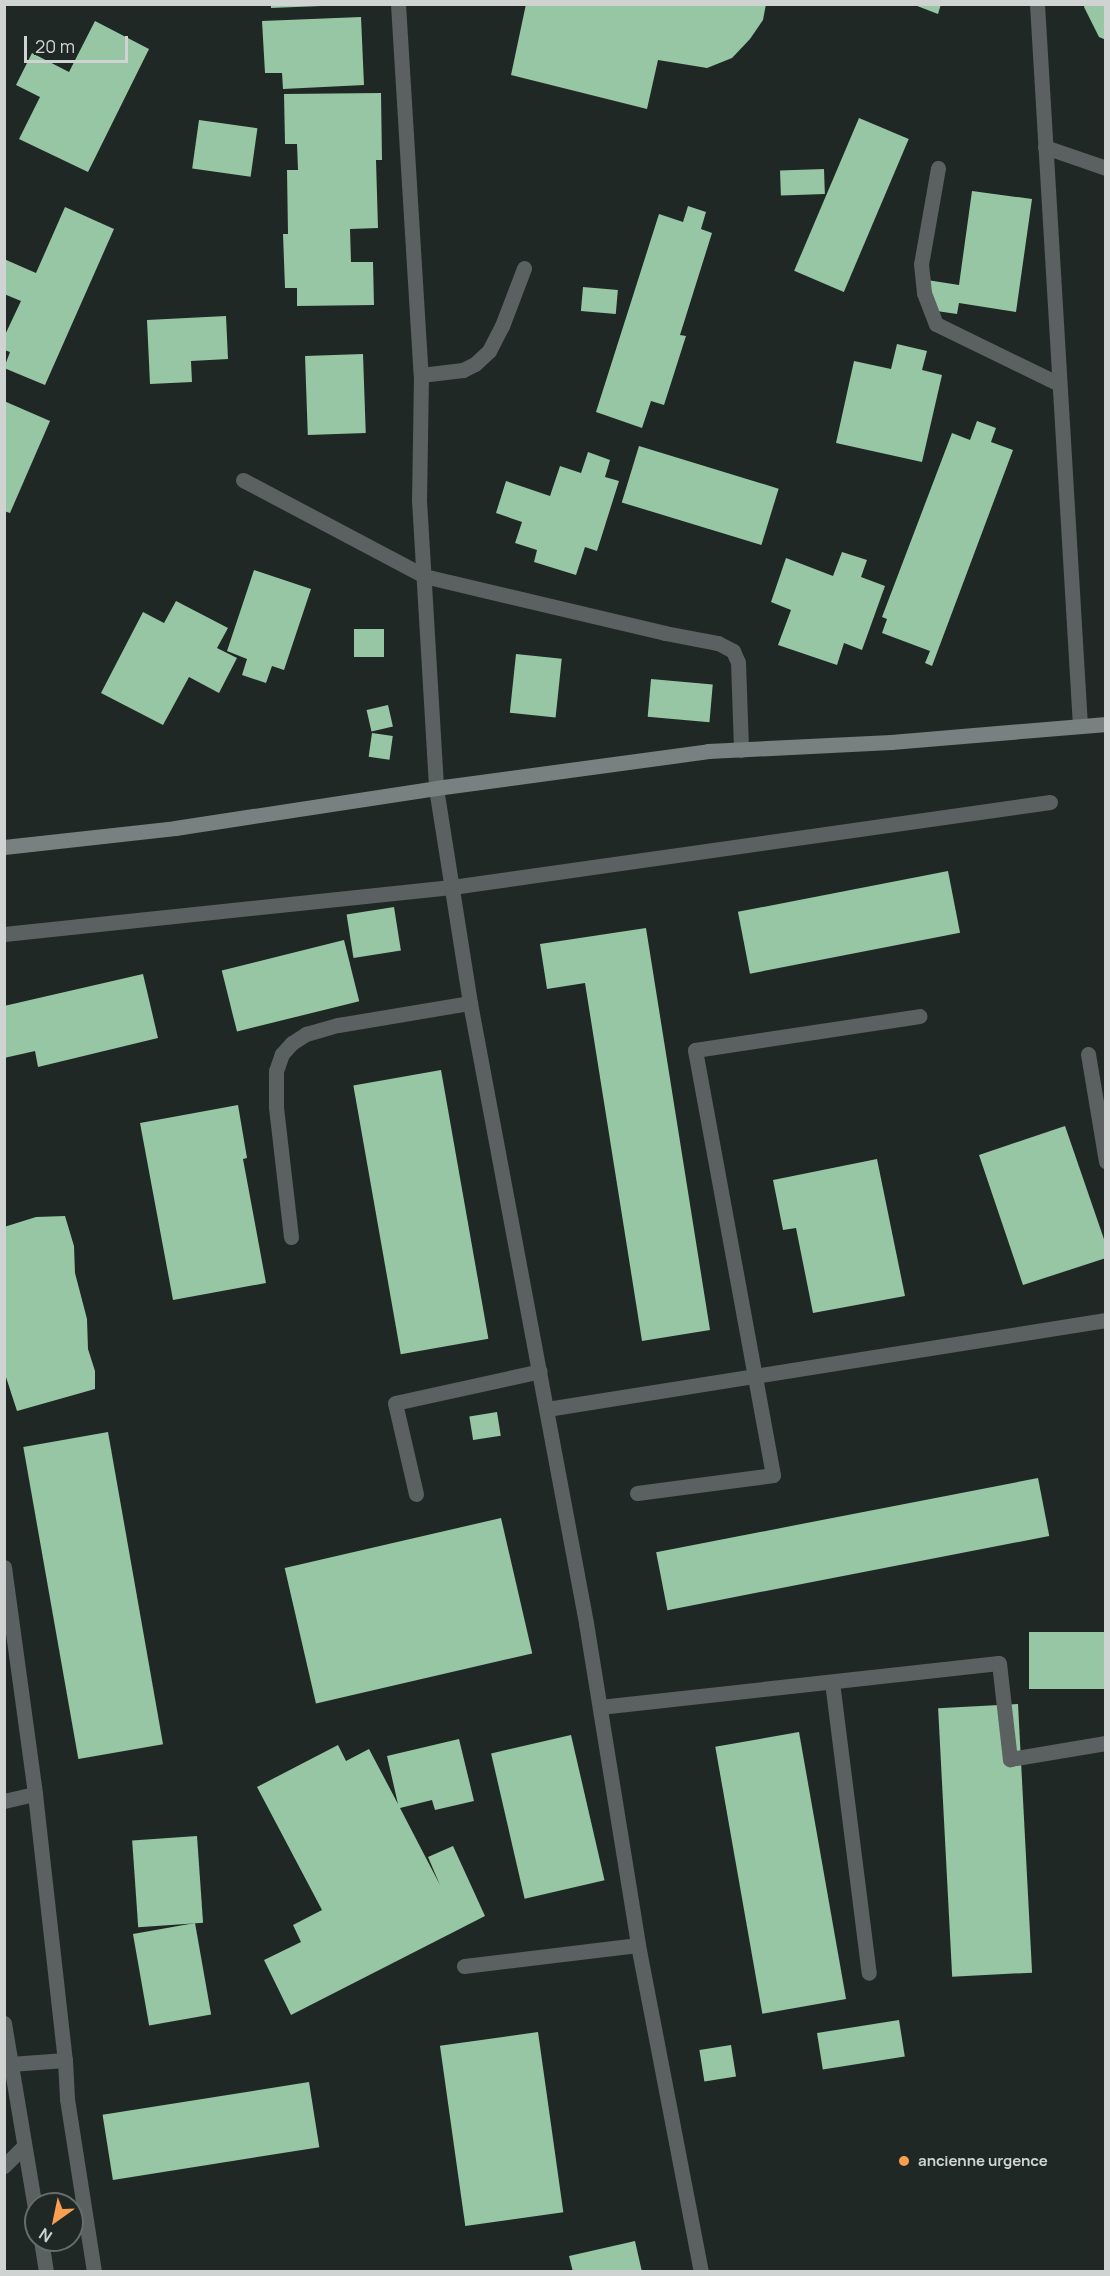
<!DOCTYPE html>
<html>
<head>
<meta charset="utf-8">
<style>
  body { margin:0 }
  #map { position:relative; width:1110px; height:2276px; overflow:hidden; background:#202826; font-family:Manrope,sans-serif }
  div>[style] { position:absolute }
  .building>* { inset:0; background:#96c6a3; transform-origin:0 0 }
  .street>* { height:15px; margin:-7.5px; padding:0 7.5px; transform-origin:7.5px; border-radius:7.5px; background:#5b6060 }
  .secondary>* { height:15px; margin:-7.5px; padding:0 7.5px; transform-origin:7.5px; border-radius:7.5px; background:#798080 }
  .dots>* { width:16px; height:16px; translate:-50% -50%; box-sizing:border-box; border:3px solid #202826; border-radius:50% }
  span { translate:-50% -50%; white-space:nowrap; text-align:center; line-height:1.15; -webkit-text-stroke:6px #202826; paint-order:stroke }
  .poi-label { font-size:15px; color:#cfd4d3; font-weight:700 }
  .left { translate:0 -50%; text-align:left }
  .frame { position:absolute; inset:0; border:6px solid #cfd4d3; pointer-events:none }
  .north { position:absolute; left:24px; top:2192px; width:60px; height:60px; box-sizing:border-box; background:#202826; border:2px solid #666d6b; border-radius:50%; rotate:213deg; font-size:16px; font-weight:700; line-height:24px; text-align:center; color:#cfd4d3 }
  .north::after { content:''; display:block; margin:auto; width:21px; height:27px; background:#fb9e50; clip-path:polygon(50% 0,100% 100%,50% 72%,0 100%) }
  .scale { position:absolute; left:24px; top:36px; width:104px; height:27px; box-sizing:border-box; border:3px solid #cfd4d3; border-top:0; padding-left:8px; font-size:18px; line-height:21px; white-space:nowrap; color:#cfd4d3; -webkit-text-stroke:4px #202826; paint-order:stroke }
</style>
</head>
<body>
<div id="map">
  <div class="building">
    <div style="clip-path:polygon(271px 4px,321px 4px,321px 6px,271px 8px)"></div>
    <div style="clip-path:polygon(526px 4px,766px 4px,763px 20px,750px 39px,732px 58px,707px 68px,658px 60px,647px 109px,511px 75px)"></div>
    <div style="clip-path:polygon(912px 4px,941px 4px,938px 14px)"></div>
    <div style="clip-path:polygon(1085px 4px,1106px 4px,1106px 40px,1099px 37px,1084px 7px)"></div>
    <div style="clip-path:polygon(361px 17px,364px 85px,283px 89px,282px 73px,265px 73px,262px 21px)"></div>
    <div style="clip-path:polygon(95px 21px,149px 49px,88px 172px,19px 139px,40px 97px,16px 85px,32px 53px,69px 72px)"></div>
    <div style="clip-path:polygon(381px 93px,382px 160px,376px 160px,378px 228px,350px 229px,351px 262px,373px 262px,374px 305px,297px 306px,297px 288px,285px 288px,283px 234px,288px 234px,287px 170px,298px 170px,297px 144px,285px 144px,284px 94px)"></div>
    <div style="left:859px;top:118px;width:54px;height:166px;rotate:23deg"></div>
    <div style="left:199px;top:120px;width:59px;height:49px;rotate:8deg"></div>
    <div style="left:824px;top:169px;width:25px;height:44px;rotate:88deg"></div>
    <div style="clip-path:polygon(972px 191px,1032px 199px,1016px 312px,959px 303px,957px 314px,923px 309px,927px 280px,959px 285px)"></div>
    <div style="clip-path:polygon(688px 206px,706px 212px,701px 229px,712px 233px,680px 335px,686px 336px,664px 405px,651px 401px,642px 428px,596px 412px,659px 214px,683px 222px)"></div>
    <div style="clip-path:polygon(65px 207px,114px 229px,45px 385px,4px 368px,10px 352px,4px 350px,4px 337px,21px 301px,4px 294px,4px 259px,36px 273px)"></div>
    <div style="left:583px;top:287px;width:35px;height:24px;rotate:5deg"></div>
    <div style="clip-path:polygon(226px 316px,228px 359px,191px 361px,192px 382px,150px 384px,147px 320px)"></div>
    <div style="clip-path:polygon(897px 344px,927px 351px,922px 370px,942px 375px,922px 462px,836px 443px,854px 361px,891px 369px)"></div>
    <div style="left:363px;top:354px;width:79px;height:58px;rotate:88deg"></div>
    <div style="clip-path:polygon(4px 401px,50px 421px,10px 513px,4px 511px)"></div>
    <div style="clip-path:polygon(977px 421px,996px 428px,991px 442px,1013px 450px,932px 666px,925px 663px,930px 651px,882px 633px,887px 619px,882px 617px,952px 433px,970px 440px)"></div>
    <div style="left:639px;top:446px;width:146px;height:59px;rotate:17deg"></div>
    <div style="clip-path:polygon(588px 452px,610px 460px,605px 477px,619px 481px,597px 551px,585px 547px,576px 575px,534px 562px,537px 550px,515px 543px,522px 522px,496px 513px,506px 481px,550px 496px,560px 466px,581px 473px)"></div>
    <div style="clip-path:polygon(842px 552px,867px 560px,861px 577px,885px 586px,862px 650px,844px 643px,837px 665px,778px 645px,791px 610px,771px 602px,786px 558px,833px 576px)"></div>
    <div style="clip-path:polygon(254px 570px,311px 589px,284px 670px,272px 666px,266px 683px,242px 675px,247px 659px,227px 651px)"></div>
    <div style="clip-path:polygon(176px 601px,228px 628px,217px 648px,237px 658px,219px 693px,189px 677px,163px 725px,101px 693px,143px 612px,164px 623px)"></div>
    <div style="left:354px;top:629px;width:30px;height:28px"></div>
    <div style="left:516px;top:654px;width:46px;height:59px;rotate:6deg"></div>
    <div style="left:651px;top:679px;width:62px;height:38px;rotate:5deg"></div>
    <div style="left:388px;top:705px;width:22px;height:22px;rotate:77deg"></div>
    <div style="left:372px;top:733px;width:21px;height:24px;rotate:8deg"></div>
    <div style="left:948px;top:871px;width:63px;height:214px;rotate:79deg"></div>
    <div style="left:394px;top:907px;width:44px;height:48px;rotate:81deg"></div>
    <div style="clip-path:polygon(646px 928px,710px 1330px,642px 1341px,585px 983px,547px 989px,540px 944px)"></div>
    <div style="left:344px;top:940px;width:63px;height:126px;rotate:76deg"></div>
    <div style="clip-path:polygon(143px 974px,158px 1038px,38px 1067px,35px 1051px,4px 1058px,4px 1006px)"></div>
    <div style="left:441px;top:1070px;width:273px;height:89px;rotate:80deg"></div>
    <div style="clip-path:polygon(238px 1105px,247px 1158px,243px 1159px,266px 1283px,173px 1300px,140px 1123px)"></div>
    <div style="clip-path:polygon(1065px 1126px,1106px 1245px,1106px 1258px,1023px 1285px,979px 1155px)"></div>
    <div style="clip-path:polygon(877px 1159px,905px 1296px,813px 1313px,796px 1228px,783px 1230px,773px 1180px)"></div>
    <div style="clip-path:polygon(65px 1216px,74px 1246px,75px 1273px,87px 1319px,88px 1349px,95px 1371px,95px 1389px,17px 1411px,4px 1371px,4px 1227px,36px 1217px)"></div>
    <div style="left:497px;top:1412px;width:24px;height:28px;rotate:81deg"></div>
    <div style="left:108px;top:1432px;width:317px;height:86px;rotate:80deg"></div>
    <div style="left:1038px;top:1478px;width:59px;height:389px;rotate:79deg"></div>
    <div style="left:501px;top:1518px;width:139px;height:222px;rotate:77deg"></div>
    <div style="left:1106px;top:1632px;width:57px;height:77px;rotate:90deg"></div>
    <div style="left:1018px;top:1704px;width:269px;height:80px;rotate:87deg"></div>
    <div style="left:799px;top:1732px;width:271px;height:85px;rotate:80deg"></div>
    <div style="left:571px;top:1735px;width:149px;height:82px;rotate:77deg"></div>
    <div style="clip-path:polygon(459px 1739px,474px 1801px,435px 1810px,432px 1800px,400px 1808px,440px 1885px,428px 1857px,453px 1846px,485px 1916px,291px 2015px,264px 1960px,301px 1942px,293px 1925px,322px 1910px,257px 1787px,338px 1745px,346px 1761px,369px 1749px,398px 1804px,387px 1756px)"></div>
    <div style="left:197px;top:1836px;width:87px;height:65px;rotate:86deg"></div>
    <div style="left:195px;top:1923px;width:93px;height:63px;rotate:80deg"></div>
    <div style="left:899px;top:2020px;width:37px;height:83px;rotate:81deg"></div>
    <div style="left:538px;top:2032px;width:182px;height:99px;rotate:82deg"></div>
    <div style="left:731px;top:2045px;width:32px;height:32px;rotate:81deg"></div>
    <div style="left:309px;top:2082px;width:66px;height:209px;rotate:81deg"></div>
    <div style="clip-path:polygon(635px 2241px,642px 2272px,573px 2272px,569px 2256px)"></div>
  </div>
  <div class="street">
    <div style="left:398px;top:4px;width:372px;rotate:86.5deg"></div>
    <div style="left:421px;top:375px;width:125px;rotate:90.9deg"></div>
    <div style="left:419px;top:500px;width:289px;rotate:86.6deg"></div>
    <div style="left:436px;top:788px;width:218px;rotate:81deg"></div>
    <div style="left:470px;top:1003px;width:631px;rotate:79.4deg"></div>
    <div style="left:586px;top:1623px;width:326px;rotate:80.8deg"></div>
    <div style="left:638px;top:1945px;width:333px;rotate:79.1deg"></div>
    <div style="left:1037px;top:4px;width:723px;rotate:86.59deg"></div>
    <div style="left:1045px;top:147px;width:65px;rotate:19deg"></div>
    <div style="left:938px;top:168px;width:97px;rotate:100deg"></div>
    <div style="left:921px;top:264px;width:29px;rotate:84deg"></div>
    <div style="left:924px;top:293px;width:33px;rotate:69deg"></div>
    <div style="left:936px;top:324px;width:137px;rotate:26deg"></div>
    <div style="left:421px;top:375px;width:42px;rotate:-6.8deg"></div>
    <div style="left:463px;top:370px;width:13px;rotate:-27deg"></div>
    <div style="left:475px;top:364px;width:19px;rotate:-43deg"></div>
    <div style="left:489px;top:351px;width:28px;rotate:-63deg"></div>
    <div style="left:502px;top:326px;width:62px;rotate:-69.2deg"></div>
    <div style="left:243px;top:480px;width:205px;rotate:27.9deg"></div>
    <div style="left:424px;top:576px;width:248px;rotate:13.3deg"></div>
    <div style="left:665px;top:633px;width:54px;rotate:10.7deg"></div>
    <div style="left:718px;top:643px;width:17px;rotate:28deg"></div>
    <div style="left:733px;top:651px;width:12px;rotate:66deg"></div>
    <div style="left:738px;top:662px;width:88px;rotate:88deg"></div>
    <div style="left:4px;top:934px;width:450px;rotate:-6deg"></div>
    <div style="left:452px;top:887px;width:604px;rotate:-8.09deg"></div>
    <div style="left:1088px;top:1054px;width:109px;rotate:80.5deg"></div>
    <div style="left:291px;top:1237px;width:131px;rotate:-96.6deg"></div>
    <div style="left:276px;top:1107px;width:36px;rotate:-90deg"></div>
    <div style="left:276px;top:1071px;width:18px;rotate:-71deg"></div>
    <div style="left:282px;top:1054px;width:15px;rotate:-48deg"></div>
    <div style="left:292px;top:1043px;width:17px;rotate:-33deg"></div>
    <div style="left:306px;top:1034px;width:33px;rotate:-16deg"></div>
    <div style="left:338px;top:1025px;width:134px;rotate:-9.5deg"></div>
    <div style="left:547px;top:1409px;width:566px;rotate:-9.05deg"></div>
    <div style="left:637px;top:1493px;width:137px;rotate:-7.5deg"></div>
    <div style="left:773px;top:1475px;width:432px;rotate:-100.4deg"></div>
    <div style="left:695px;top:1050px;width:227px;rotate:-8.6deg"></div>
    <div style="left:416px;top:1494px;width:93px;rotate:-103deg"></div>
    <div style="left:395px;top:1403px;width:148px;rotate:-12.4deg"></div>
    <div style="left:4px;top:1567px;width:229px;rotate:82.2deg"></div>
    <div style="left:35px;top:1794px;width:268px;rotate:83.6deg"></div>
    <div style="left:65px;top:2060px;width:39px;rotate:87deg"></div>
    <div style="left:67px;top:2099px;width:175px;rotate:81.1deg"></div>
    <div style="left:832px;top:1682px;width:293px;rotate:82.8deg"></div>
    <div style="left:600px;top:1707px;width:401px;rotate:-6.3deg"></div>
    <div style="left:999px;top:1663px;width:97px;rotate:83.5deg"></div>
    <div style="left:1010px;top:1759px;width:97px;rotate:-9.5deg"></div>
    <div style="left:4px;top:1801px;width:32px;rotate:-13deg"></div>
    <div style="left:464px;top:1966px;width:175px;rotate:-6.9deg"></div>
    <div style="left:4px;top:2023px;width:194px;rotate:80.5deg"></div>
    <div style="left:10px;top:2064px;width:55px;rotate:-4.2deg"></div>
    <div style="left:4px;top:2166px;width:28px;rotate:-45deg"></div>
    <div style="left:41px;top:2240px;width:32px;rotate:81deg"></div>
  </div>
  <div class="secondary">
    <div style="left:4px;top:847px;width:172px;rotate:-6.3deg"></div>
    <div style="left:175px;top:828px;width:264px;rotate:-8.7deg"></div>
    <div style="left:436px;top:788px;width:275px;rotate:-7.7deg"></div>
    <div style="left:708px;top:751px;width:183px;rotate:-2.8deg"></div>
    <div style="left:891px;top:742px;width:216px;rotate:-4.8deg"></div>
  </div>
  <div class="dots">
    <div style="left:904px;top:2161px;background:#fb9e50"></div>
  </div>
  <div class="poi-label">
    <span class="left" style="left:918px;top:2161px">ancienne urgence</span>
  </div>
  <div class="frame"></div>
  <div class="north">N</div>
  <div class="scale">20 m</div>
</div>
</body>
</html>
